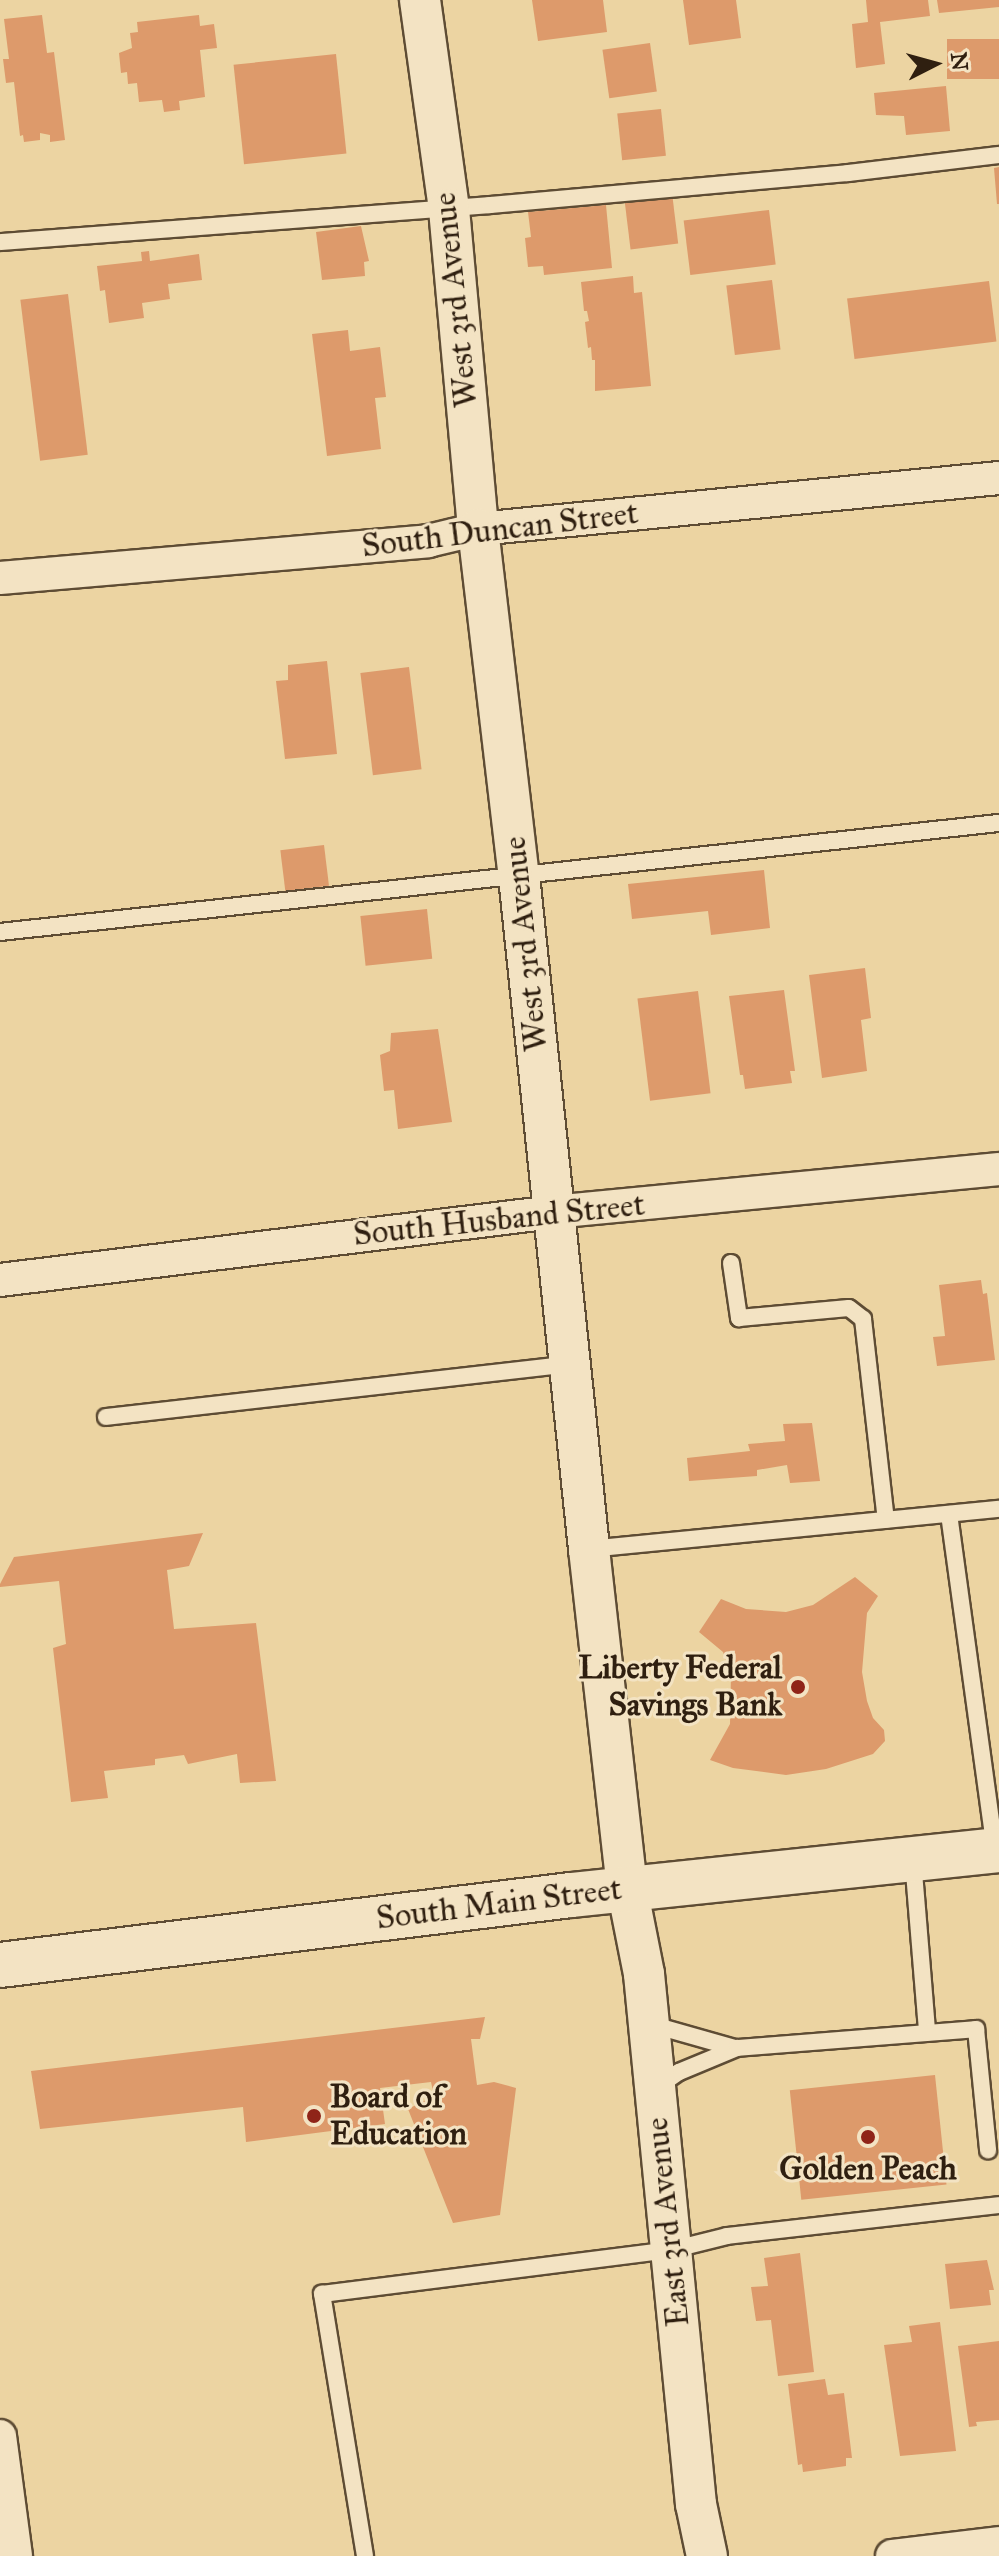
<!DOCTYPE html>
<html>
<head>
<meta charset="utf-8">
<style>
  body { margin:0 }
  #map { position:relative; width:999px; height:2556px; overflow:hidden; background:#ecd4a2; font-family:"IM FELL Great Primer",serif }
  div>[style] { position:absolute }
  .building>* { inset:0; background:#dd9a6b; transform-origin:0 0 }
  .roads { filter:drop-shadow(2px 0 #5e4c34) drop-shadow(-2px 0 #5e4c34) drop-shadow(0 2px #5e4c34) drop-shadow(0 -2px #5e4c34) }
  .service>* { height:16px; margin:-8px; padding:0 8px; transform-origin:8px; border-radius:8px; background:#f3e3c3 }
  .minor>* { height:32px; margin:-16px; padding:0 16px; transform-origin:16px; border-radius:16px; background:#f3e3c3 }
  .tertiary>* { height:40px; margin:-20px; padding:0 20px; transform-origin:20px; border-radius:20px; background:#f3e3c3 }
  .secondary>* { height:44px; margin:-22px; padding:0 22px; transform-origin:22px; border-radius:22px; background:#f3e3c3 }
  .dots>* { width:22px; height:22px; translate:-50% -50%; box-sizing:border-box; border:4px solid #f3e3c3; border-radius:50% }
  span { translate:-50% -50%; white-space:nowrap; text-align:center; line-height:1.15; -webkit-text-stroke:6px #f3e3c3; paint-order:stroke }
  .street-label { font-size:32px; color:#2f1f10 }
  .poi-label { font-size:32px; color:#2f1f10; font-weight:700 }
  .right { translate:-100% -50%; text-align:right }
  .left { translate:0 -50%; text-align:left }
  .north { position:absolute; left:895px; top:24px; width:80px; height:80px; -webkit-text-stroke:6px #f3e3c3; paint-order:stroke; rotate:84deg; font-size:22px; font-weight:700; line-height:32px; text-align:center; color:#2f1f10 }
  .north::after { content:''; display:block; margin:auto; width:28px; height:36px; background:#2f1f10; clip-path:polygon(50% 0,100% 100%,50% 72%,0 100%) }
</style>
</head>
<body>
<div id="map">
  <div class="building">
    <div style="clip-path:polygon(532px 0,603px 0,607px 32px,538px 41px)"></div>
    <div style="clip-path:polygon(683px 0,736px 0,741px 38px,689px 45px)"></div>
    <div style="clip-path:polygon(866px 0,928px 0,930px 16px,880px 22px,885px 64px,856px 68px,852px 24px,868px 22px)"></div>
    <div style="clip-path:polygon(937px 0,999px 0,999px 7px,939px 13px)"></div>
    <div style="clip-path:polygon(42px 15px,47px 53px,54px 52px,65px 140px,50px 142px,50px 135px,40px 133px,40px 140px,24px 142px,23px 135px,20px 136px,14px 82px,6px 83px,3px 59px,9px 59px,4px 19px)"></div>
    <div style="clip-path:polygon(199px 15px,200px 26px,214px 24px,217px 48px,200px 50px,205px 97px,179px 101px,180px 110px,164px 112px,162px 100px,139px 102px,137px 83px,128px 84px,127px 72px,121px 73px,119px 53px,132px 48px,130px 33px,138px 32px,137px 22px)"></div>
    <div style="left:999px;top:39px;width:40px;height:52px;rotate:90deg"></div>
    <div style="left:650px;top:43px;width:49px;height:48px;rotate:82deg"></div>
    <div style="left:336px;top:54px;width:100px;height:103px;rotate:84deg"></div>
    <div style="clip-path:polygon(946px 86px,950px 131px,906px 135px,904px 116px,876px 115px,874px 93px)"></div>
    <div style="left:661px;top:109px;width:47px;height:44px;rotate:84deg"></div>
    <div style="clip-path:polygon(999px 167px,999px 204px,997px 204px,994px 168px)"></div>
    <div style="left:672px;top:193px;width:51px;height:48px;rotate:83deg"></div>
    <div style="clip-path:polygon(606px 205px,612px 268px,544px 275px,543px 266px,528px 267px,525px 238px,531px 237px,528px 212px)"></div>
    <div style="left:769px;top:210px;width:55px;height:86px;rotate:83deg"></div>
    <div style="clip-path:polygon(361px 226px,369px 261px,364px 262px,365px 276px,322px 280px,316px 232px)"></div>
    <div style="clip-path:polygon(149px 251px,150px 261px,199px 254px,202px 280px,168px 284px,170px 299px,142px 303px,144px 318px,109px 323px,105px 290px,100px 291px,97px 266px,142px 261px,141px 252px)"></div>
    <div style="clip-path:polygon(633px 276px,634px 293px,642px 292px,651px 386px,595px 391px,595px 360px,592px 360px,591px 347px,588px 348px,585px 322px,589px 321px,587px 311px,584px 311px,581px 282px)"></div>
    <div style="left:772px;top:280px;width:70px;height:46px;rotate:83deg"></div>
    <div style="left:989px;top:281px;width:61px;height:143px;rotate:83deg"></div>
    <div style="left:68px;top:294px;width:162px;height:48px;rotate:83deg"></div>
    <div style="clip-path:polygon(348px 330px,350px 351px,380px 347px,386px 397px,375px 398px,381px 449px,327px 456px,312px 334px)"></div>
    <div style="clip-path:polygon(327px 661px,337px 754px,285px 759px,276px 681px,288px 680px,288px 665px)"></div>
    <div style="left:409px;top:667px;width:103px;height:49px;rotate:83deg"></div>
    <div style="left:324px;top:845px;width:41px;height:44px;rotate:83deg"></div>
    <div style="clip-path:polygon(764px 870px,770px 928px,711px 935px,708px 911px,632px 919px,628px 884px)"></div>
    <div style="left:427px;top:909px;width:50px;height:67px;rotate:84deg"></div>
    <div style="clip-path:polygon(865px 968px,871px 1018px,861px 1020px,867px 1071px,822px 1078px,809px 975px)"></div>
    <div style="clip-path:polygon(784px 990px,795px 1071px,790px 1071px,792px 1083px,745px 1089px,743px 1075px,740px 1075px,729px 996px)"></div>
    <div style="left:698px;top:991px;width:103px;height:61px;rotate:83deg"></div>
    <div style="clip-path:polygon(438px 1029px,452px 1122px,398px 1129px,394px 1090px,384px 1091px,380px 1055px,390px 1051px,391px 1033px)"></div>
    <div style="clip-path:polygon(981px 1280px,983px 1294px,987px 1293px,995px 1360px,937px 1366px,933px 1337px,945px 1336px,939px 1285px)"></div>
    <div style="clip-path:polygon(812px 1423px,820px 1481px,790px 1483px,787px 1465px,757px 1470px,757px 1476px,689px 1481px,687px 1458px,750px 1451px,748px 1444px,785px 1441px,783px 1424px)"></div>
    <div style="clip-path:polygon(203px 1533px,189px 1566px,167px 1570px,174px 1629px,256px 1623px,276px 1781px,240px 1783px,237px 1754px,188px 1764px,184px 1755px,155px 1759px,155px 1765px,104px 1771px,108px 1798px,71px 1802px,53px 1648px,66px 1644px,59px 1581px,0 1587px,0 1584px,14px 1557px)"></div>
    <div style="clip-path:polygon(855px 1577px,878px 1596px,867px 1613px,862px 1672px,867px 1701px,873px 1718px,884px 1730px,885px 1741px,873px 1754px,826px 1769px,786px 1775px,733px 1768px,710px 1760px,730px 1724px,731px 1674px,723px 1652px,699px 1632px,721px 1599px,746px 1609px,786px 1612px,813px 1605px)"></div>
    <div style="clip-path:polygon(485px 2017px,480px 2039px,471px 2039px,477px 2085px,494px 2082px,516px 2088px,500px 2215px,453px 2223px,408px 2109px,434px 2096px,431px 2082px,380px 2088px,385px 2124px,246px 2142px,243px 2107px,40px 2129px,31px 2071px)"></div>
    <div style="left:935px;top:2075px;width:110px;height:146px;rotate:84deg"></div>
    <div style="clip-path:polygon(800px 2253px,814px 2372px,778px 2376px,771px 2320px,756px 2321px,751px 2287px,768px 2286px,764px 2258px)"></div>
    <div style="clip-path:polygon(987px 2260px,994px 2290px,989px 2290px,991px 2305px,950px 2309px,945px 2264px)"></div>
    <div style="clip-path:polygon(940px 2322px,956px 2451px,900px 2456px,884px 2345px,912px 2342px,909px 2326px)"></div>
    <div style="clip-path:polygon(999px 2341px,999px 2420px,976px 2422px,977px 2426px,969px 2427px,958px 2346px)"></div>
    <div style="clip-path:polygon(825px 2379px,828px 2395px,844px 2393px,852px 2458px,846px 2458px,846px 2466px,803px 2472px,802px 2464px,798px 2465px,788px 2384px)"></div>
  </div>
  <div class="roads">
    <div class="service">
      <div style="left:0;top:242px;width:491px;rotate:-4.3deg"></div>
      <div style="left:490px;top:205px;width:359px;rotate:-5.1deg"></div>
      <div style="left:848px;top:173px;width:152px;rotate:-6.8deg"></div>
      <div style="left:0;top:932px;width:1005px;rotate:-6.23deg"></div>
      <div style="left:731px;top:1263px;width:56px;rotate:81.7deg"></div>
      <div style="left:739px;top:1318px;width:110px;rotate:-5.2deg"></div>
      <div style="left:849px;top:1308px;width:18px;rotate:38deg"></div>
      <div style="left:863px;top:1319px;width:202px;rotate:83.5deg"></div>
      <div style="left:106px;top:1417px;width:466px;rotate:-6.5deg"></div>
      <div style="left:949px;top:1514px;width:337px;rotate:82.2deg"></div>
      <div style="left:589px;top:1549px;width:412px;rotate:-5.6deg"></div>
      <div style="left:913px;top:1860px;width:173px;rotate:85.3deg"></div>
      <div style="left:650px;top:2024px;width:88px;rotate:15.8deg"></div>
      <div style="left:656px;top:2088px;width:28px;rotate:-35deg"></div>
      <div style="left:679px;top:2072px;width:63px;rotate:-22.5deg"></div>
      <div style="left:737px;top:2048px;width:240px;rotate:-4.5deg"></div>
      <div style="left:976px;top:2029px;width:122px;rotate:84.3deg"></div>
      <div style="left:365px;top:2556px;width:266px;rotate:-99.3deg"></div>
      <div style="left:322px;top:2294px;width:352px;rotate:-7.2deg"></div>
      <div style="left:671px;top:2250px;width:58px;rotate:-14deg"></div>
      <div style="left:727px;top:2236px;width:274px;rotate:-6.5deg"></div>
    </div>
    <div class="minor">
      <div style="left:0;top:578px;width:430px;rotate:-4.9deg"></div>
      <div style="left:428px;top:541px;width:51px;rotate:-13.5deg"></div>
      <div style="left:478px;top:529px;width:523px;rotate:-5.59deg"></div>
      <div style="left:0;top:1280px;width:557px;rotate:-7.01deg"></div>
      <div style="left:553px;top:1212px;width:448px;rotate:-5.5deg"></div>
      <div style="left:0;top:2436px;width:121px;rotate:82.4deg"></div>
      <div style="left:892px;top:2556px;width:108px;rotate:-6.9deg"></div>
    </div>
    <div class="tertiary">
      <div style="left:420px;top:0;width:211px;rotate:82.1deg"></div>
      <div style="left:449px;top:209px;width:321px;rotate:84.8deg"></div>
      <div style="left:478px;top:529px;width:349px;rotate:83.3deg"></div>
      <div style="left:519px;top:876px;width:677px;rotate:84.06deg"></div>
      <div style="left:589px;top:1549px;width:341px;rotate:83.6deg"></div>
      <div style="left:627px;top:1888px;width:88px;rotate:78.8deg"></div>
      <div style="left:644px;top:1974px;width:533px;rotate:84.4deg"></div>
      <div style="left:696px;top:2504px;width:53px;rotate:78.1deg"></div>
    </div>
    <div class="secondary">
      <div style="left:0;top:1965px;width:575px;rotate:-6.99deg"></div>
      <div style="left:571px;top:1895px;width:430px;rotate:-6deg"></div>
    </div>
  </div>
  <div class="dots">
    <div style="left:798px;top:1687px;background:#8f2418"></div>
    <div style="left:314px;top:2116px;background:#8f2418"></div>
    <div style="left:868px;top:2137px;background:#8f2418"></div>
  </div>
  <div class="street-label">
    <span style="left:456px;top:300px;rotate:-96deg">West 3rd Avenue</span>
    <span style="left:500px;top:530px;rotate:-7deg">South Duncan Street</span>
    <span style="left:526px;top:944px;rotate:-96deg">West 3rd Avenue</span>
    <span style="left:499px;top:1220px;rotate:-6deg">South Husband Street</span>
    <span style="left:499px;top:1904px;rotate:-7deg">South Main Street</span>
    <span style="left:668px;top:2222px;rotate:-96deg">East 3rd Avenue</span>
  </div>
  <div class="poi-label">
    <span class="right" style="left:782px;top:1687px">Liberty Federal<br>Savings Bank</span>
    <span class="left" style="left:330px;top:2116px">Board of<br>Education</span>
    <span style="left:868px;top:2169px">Golden Peach</span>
  </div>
  <div class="north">N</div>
</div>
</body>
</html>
